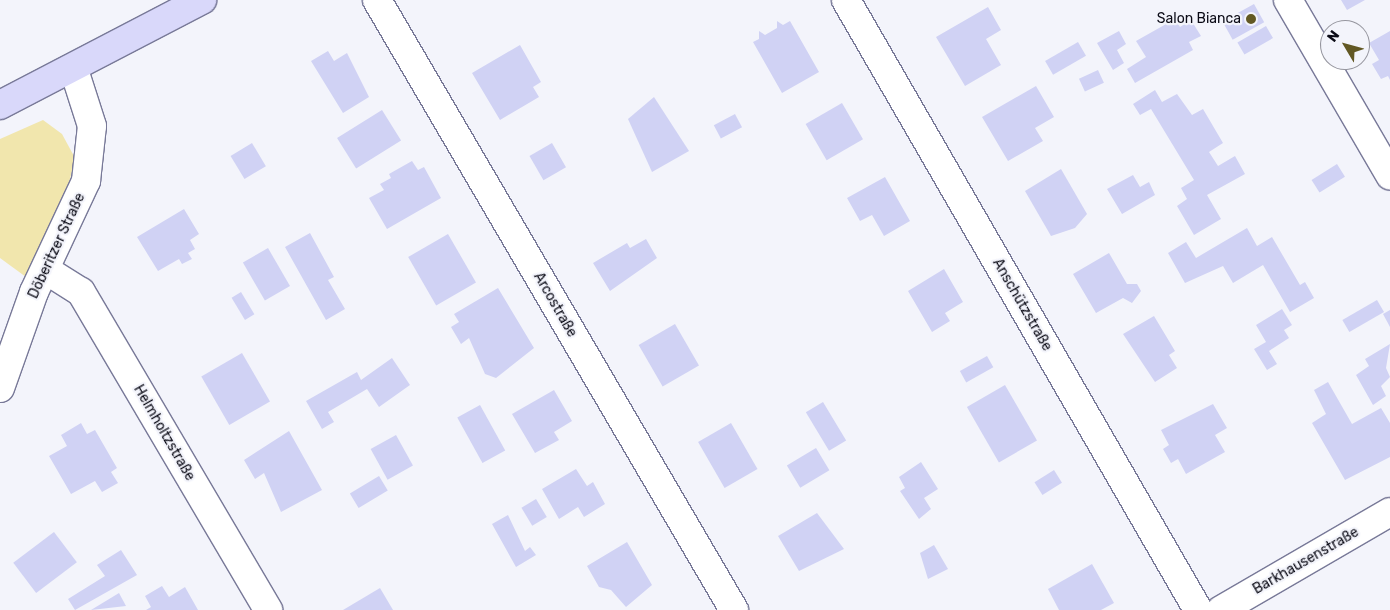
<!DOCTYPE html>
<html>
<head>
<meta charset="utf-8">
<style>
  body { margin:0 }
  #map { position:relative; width:1390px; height:610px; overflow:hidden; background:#f3f4fb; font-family:Rubik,sans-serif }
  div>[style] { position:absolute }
  .green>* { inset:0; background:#f1e6ad }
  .building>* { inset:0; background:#d0d2f4; transform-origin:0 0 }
  .roads { filter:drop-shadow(1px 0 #787998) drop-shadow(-1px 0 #787998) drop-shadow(0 1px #787998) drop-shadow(0 -1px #787998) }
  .street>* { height:28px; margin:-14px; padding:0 14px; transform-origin:14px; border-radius:14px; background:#fff }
  .secondary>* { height:28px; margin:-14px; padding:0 14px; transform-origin:14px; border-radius:14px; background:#d9d8fa }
  .dots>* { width:14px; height:14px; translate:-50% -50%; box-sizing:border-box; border:2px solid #f3f4fb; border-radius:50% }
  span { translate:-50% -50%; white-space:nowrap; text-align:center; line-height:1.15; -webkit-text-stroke:4.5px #f3f4fb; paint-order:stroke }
  .poi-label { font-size:14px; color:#0a0a15 }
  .right { translate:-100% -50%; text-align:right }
  .street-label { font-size:14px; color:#0a0a15 }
  .north { position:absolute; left:1320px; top:20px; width:50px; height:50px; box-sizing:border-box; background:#f3f4fb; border:1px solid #96969f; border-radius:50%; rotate:307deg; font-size:14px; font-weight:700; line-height:20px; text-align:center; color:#0a0a15 }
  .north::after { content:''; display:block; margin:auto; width:18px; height:22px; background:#625824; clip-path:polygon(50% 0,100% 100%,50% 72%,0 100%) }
</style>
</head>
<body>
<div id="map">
  <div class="green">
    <div style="clip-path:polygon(43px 120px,62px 134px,75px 158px,65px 200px,26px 277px,0 258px,0 139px)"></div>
  </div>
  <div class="building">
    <div style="clip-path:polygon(1341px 0,1365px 0,1347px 10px)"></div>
    <div style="left:1254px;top:4px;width:21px;height:36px;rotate:61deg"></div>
    <div style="clip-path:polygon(988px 7px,1001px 30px,986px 39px,1001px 65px,965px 86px,936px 37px)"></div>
    <div style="clip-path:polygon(1175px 19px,1180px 27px,1191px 20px,1201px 36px,1189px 42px,1193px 50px,1135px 83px,1127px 69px,1146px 57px,1136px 41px)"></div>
    <div style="clip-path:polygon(777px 21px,783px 25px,790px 21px,819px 72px,782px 93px,753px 42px,759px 39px,759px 31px,765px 35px,777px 28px)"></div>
    <div style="left:1266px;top:26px;width:14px;height:33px;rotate:60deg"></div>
    <div style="clip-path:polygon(1119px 31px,1126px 44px,1117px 50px,1124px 63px,1113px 70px,1097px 43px)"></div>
    <div style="clip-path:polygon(1390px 31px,1390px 80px,1388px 76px,1381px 79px,1372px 64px,1379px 60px,1369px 43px)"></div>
    <div style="left:1078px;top:42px;width:16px;height:38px;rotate:60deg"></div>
    <div style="clip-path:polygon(520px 45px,541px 82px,533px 87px,539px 97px,500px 120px,472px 73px)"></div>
    <div style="clip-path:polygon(328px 51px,334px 61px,347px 53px,369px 97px,343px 113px,311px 61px)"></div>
    <div style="left:1098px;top:70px;width:14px;height:21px;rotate:65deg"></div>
    <div style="clip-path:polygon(1036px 86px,1054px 117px,1035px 128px,1043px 141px,1008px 161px,982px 117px)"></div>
    <div style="clip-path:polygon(1155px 90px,1162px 102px,1177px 94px,1192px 115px,1203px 109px,1223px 143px,1209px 152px,1218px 166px,1235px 156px,1245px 174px,1207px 195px,1221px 219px,1194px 235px,1177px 206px,1187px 199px,1181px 188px,1194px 180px,1151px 109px,1140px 115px,1133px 104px)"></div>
    <div style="clip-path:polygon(654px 97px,689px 151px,652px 172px,628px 119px)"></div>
    <div style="left:842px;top:103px;width:42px;height:42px;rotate:60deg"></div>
    <div style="left:382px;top:110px;width:36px;height:53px;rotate:58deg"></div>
    <div style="left:735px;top:114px;width:15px;height:24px;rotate:62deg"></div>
    <div style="left:252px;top:143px;width:27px;height:25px;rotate:59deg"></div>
    <div style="left:552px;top:143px;width:28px;height:26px;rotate:60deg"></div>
    <div style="clip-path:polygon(412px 161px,418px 170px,424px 167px,441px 198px,387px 229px,369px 198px,384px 190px,380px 184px,391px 178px,389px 174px)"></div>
    <div style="left:1337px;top:164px;width:15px;height:30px;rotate:58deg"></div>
    <div style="clip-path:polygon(1061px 169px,1087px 214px,1075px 228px,1051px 236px,1025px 191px)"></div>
    <div style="clip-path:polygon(1133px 175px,1140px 187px,1149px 182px,1155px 195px,1122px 214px,1107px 189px)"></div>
    <div style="clip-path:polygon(885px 177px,910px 221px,884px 236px,872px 215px,860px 221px,847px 198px)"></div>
    <div style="clip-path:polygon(184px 209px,199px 234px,190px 240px,195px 249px,188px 253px,192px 259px,182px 264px,179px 259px,158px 271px,137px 237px)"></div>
    <div style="clip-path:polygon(1247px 228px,1257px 246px,1272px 237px,1300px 285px,1305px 282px,1314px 298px,1290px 312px,1263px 265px,1233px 283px,1223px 266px,1185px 283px,1168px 253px,1186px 242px,1196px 258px)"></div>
    <div style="clip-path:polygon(310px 233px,334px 277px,328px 280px,345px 309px,326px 320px,285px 247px)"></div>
    <div style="left:448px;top:234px;width:56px;height:46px;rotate:60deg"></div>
    <div style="clip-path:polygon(646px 239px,657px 258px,610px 291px,593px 263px,627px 243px,630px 248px)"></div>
    <div style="left:268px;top:248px;width:44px;height:29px;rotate:60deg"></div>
    <div style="clip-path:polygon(1109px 253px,1127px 284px,1137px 284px,1141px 291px,1132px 303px,1123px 298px,1096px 313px,1073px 274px)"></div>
    <div style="clip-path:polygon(944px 269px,963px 302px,945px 313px,950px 321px,932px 332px,908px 291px)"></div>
    <div style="clip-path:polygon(498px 288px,534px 348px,496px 378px,485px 374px,469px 338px,461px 344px,451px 327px,459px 322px,454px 314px)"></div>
    <div style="left:241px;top:292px;width:26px;height:11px;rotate:59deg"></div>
    <div style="left:1377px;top:300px;width:14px;height:40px;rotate:60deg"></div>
    <div style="clip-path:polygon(1282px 309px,1292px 325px,1284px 330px,1289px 338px,1269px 351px,1277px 364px,1267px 370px,1254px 349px,1266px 342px,1256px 325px)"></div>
    <div style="clip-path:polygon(1390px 310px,1390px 327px,1383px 314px)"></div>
    <div style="clip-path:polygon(1154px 316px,1175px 351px,1169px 355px,1177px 368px,1155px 382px,1123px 334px)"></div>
    <div style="left:675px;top:324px;width:48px;height:42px;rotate:60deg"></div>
    <div style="clip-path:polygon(1390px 344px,1386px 368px,1390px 377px,1381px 386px,1386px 396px,1373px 405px,1356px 375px,1369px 366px,1365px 359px)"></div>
    <div style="left:242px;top:353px;width:56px;height:47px;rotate:60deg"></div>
    <div style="left:987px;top:356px;width:13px;height:31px;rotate:61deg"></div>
    <div style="clip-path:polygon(392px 358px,410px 385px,379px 407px,367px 389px,328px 412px,334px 422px,322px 429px,306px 401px,357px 372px,361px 380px)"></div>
    <div style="clip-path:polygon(1328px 382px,1352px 424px,1381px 408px,1390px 423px,1390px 457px,1345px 480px,1312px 423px,1326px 414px,1314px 390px)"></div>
    <div style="left:1005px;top:385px;width:64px;height:44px;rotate:60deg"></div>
    <div style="clip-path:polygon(554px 390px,572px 421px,554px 432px,559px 440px,535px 453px,512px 414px)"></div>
    <div style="left:823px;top:402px;width:45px;height:20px;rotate:59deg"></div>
    <div style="clip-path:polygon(1213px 404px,1227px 428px,1215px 435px,1225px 452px,1186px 474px,1178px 459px,1171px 463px,1163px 449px,1169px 445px,1161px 430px)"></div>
    <div style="left:480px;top:405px;width:52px;height:26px;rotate:61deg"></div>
    <div style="clip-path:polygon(81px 423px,87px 434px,95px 430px,117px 468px,111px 472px,118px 483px,102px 492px,95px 481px,71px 494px,49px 456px,67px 446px,61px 435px)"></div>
    <div style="left:731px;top:423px;width:53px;height:38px;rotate:60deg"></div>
    <div style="clip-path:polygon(289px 431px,322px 490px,281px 512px,264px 473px,255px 479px,244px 460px)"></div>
    <div style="left:396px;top:435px;width:35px;height:29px;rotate:61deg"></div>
    <div style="left:816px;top:448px;width:26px;height:34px;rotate:59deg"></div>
    <div style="clip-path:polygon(921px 462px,938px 489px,924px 498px,931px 509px,919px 519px,900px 491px,905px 488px,899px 477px)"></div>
    <div style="clip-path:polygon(576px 469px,587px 486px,593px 482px,605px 504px,584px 517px,578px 507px,559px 519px,542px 489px)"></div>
    <div style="left:1054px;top:470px;width:15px;height:23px;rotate:58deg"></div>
    <div style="left:379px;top:476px;width:17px;height:34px;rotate:59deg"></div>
    <div style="left:536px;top:499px;width:21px;height:17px;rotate:59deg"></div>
    <div style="clip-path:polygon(817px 513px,844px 549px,799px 571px,778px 536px)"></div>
    <div style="clip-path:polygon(508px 515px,525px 551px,530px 547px,536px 555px,516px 567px,492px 524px)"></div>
    <div style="left:54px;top:532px;width:38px;height:51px;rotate:53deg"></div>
    <div style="clip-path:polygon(627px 542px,652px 585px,626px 607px,611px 590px,599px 587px,587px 566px)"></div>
    <div style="clip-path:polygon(934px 545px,948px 569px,928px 579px,920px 553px)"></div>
    <div style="clip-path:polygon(121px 550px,137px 575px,75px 610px,68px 599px,105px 576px,97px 565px)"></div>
    <div style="clip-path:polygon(1092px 564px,1114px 603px,1101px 610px,1059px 610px,1048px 589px)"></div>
    <div style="clip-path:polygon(162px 586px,169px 597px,185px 587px,198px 610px,146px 610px,151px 607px,145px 596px)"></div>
    <div style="clip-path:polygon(380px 588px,393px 610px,343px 610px)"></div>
    <div style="clip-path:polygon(119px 593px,126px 606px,91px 610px)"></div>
  </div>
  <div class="roads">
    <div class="street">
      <div style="left:377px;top:0;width:707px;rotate:59.66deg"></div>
      <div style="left:846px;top:0;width:704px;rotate:60.01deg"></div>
      <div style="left:1288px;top:0;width:203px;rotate:59.8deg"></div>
      <div style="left:46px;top:270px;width:41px;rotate:32.2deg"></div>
      <div style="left:81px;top:292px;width:369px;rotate:59.5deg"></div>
      <div style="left:0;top:388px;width:102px;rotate:-70.5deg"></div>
      <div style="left:34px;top:292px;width:123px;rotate:-64.9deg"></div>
      <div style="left:86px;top:181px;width:55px;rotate:-83.8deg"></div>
      <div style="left:92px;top:126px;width:59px;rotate:-107.8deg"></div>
      <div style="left:1221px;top:610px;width:195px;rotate:-30.1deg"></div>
    </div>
    <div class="secondary">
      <div style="left:0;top:105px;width:228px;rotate:-27.5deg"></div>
    </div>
  </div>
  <div class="dots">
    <div style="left:1251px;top:19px;background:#625824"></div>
  </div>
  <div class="poi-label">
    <span class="right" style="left:1241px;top:19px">Salon Bianca</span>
  </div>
  <div class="street-label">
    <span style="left:57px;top:246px;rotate:-65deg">Döberitzer Straße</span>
    <span style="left:555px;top:305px;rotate:60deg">Arcostraße</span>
    <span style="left:1022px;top:305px;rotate:60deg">Anschützstraße</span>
    <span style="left:164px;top:433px;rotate:60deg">Helmholtzstraße</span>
    <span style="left:1306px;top:561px;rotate:-30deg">Barkhausenstraße</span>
  </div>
  <div class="north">N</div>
</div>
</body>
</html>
